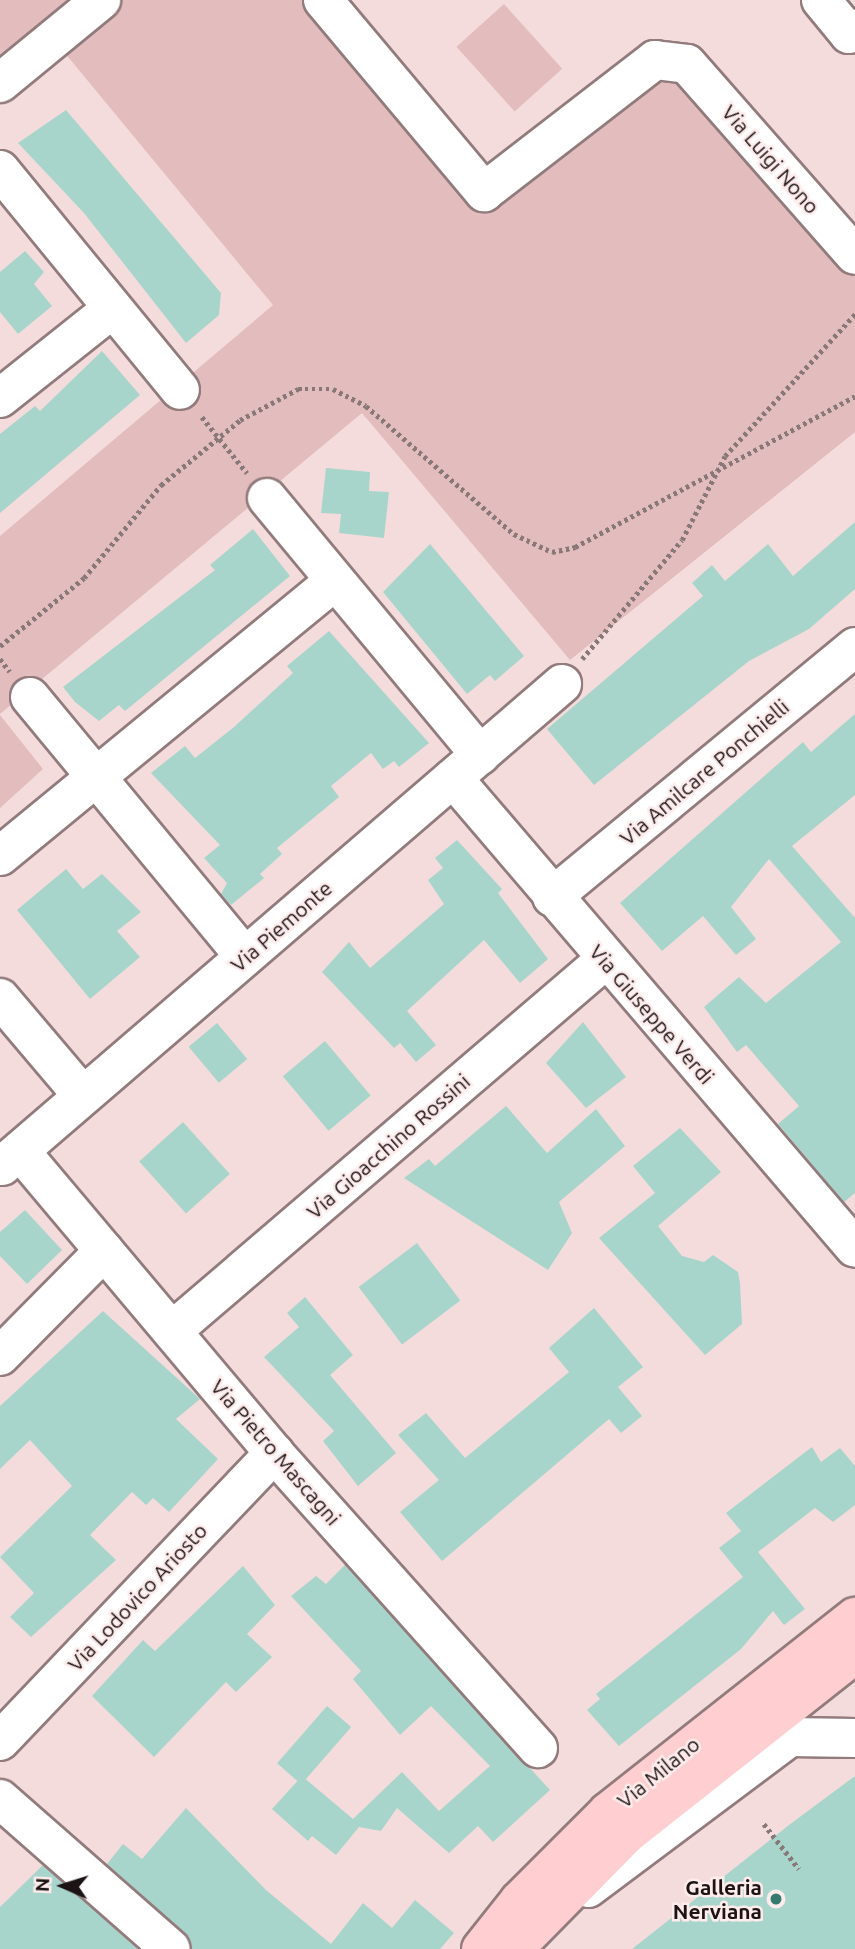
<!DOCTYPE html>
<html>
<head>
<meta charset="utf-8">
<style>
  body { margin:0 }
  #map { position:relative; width:855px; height:1949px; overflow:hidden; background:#f5dcdc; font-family:Ubuntu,sans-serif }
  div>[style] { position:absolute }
  .green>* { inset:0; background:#e3bcbd; transform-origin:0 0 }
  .building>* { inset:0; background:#a8d5cb; transform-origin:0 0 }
  .path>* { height:4.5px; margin-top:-2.25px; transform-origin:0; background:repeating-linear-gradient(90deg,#887878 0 3.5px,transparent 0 7px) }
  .roads { filter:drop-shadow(2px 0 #917b7c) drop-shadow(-2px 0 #917b7c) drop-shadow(0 2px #917b7c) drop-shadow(0 -2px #917b7c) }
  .minor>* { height:38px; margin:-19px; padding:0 19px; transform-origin:19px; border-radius:19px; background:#fff }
  .major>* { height:38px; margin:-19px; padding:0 19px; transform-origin:19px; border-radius:19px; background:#feced0 }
  .dots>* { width:19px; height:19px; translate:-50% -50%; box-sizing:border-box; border:4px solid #feebeb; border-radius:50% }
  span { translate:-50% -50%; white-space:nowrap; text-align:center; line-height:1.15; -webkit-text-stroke:5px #feebeb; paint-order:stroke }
  .street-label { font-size:21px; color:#1c1414 }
  .poi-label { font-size:21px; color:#1c1414; font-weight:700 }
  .right { translate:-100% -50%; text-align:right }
  .north { position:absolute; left:28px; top:1851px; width:70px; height:70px; -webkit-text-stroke:5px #feebeb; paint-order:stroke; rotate:273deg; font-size:19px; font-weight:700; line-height:28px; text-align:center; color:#1c1414 }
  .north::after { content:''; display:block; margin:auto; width:24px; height:32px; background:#1c1414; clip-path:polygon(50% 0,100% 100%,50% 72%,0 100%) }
</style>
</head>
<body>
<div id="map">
  <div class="green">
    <div style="clip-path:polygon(0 0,75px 0,0 62px)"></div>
    <div style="clip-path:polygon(123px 0,314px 0,487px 207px,655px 77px,680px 76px,855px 268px,855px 432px,570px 660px,362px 413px,0 714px,0 536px,273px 305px,64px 52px)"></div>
    <div style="left:504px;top:4px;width:87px;height:64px;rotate:48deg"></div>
    <div style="clip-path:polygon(0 715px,43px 769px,0 808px)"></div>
  </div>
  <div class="building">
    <div style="clip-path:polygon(66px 110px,221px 293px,219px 315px,186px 343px,84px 213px,18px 143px)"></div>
    <div style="clip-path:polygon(25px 251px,44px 272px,34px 284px,52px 306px,18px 334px,0 312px,0 272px)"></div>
    <div style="clip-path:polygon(102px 351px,140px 395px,0 513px,0 434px,35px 406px,40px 411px)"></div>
    <div style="clip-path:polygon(326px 468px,370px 472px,369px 491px,389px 492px,384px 538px,339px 533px,341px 514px,321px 513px)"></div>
    <div style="clip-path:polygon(855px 522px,855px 589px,809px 629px,749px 661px,594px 785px,547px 729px,703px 596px,692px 583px,712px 565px,725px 581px,768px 544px,793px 576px)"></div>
    <div style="clip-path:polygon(253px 529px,290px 576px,125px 711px,119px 705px,99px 721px,75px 702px,63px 687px,215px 570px,210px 565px)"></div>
    <div style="clip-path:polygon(430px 544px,524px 656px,495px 681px,490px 675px,467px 694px,383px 592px)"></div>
    <div style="clip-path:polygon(329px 631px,429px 743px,399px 767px,394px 761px,383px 769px,371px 753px,331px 786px,339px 797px,277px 848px,282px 854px,260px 874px,264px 878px,231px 905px,221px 894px,227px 883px,204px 858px,220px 845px,151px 773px,185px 746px,195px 758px,234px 727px,293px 673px,287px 666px)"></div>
    <div style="clip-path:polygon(855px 714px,855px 795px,792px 846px,855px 918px,855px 1193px,844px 1202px,778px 1124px,799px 1106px,746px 1045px,737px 1052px,704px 1007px,739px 977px,766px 1003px,841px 942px,769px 859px,731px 907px,756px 939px,736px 955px,703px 916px,662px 951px,620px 903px,803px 742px,811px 752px)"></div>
    <div style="clip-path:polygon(457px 840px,502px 889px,498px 893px,548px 959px,520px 983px,484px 940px,407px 1011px,436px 1045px,416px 1062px,400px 1043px,394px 1048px,322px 972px,349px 942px,370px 968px,444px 904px,428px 880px,443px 868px,435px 858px)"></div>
    <div style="clip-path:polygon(66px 869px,83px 889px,102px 874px,141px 912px,117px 931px,140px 957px,90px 999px,17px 910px)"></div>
    <div style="clip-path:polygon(583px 1022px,626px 1077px,586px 1108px,546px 1063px)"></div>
    <div style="left:217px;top:1023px;width:47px;height:37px;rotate:50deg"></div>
    <div style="left:325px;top:1041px;width:71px;height:55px;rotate:50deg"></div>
    <div style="clip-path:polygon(506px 1106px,547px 1153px,596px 1109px,625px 1146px,559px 1202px,572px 1233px,548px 1270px,404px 1178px,429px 1159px,435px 1166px)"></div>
    <div style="left:183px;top:1122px;width:70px;height:59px;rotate:48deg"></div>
    <div style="clip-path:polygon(680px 1128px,721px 1172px,658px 1226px,682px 1256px,704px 1262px,713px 1255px,738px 1272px,740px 1283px,742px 1324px,705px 1355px,599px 1238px,655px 1193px,633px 1166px)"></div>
    <div style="clip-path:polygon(25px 1210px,62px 1250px,27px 1284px,0 1256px,0 1232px)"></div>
    <div style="left:417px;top:1243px;width:72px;height:73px;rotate:53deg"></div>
    <div style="clip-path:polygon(305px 1297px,353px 1355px,330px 1375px,396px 1453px,358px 1486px,323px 1441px,334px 1431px,264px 1357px,299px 1327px,287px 1313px)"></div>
    <div style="clip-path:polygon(594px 1308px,643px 1367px,618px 1387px,642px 1416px,621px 1433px,609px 1419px,442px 1561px,400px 1512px,439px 1480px,398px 1435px,426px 1413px,465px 1458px,569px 1372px,549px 1348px)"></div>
    <div style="clip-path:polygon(103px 1311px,200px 1399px,176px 1419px,218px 1459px,169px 1512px,153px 1498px,146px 1505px,132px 1492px,90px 1535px,116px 1560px,31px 1637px,10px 1617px,34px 1593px,0 1557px,72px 1486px,30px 1440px,0 1469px,0 1406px)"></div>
    <div style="clip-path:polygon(812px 1447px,821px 1462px,840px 1448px,855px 1466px,855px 1505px,833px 1522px,815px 1508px,758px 1552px,805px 1609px,784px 1625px,773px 1611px,741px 1649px,619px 1746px,587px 1710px,600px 1699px,596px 1694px,743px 1577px,719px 1548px,741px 1531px,726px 1513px)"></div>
    <div style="clip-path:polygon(345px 1565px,550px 1790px,493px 1842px,478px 1826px,449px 1853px,397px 1808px,381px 1831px,359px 1827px,336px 1855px,312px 1836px,308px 1841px,272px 1809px,302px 1776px,353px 1819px,402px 1772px,439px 1811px,490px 1766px,431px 1706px,400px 1735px,353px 1679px,361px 1671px,291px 1596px,316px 1576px,326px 1584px)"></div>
    <div style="clip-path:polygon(243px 1566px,275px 1605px,247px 1634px,272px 1657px,236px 1692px,226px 1682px,154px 1757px,92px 1696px,143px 1640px,155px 1651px)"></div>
    <div style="left:327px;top:1706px;width:32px;height:76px;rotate:41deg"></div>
    <div style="clip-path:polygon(855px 1776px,855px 1949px,632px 1949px,789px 1825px)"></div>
    <div style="clip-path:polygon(186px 1808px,266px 1890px,331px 1944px,363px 1903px,392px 1928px,415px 1900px,454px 1933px,440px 1949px,192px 1949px,185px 1933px,107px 1864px,123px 1844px,142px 1859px)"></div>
    <div style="clip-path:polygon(43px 1865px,138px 1949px,0 1949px,0 1907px)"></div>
  </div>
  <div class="path">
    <div style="left:202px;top:417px;width:72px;rotate:51.2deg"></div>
    <div style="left:0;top:646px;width:108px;rotate:-39deg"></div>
    <div style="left:84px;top:578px;width:121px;rotate:-50.4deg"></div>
    <div style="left:161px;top:485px;width:102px;rotate:-39.4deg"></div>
    <div style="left:240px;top:420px;width:66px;rotate:-28.1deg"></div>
    <div style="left:298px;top:389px;width:35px"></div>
    <div style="left:333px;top:389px;width:37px;rotate:27deg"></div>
    <div style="left:366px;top:406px;width:196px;rotate:40.9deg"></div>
    <div style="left:514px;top:534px;width:42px;rotate:25.3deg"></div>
    <div style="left:552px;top:552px;width:24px;rotate:-12deg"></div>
    <div style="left:575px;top:547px;width:318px;rotate:-28.3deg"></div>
    <div style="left:0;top:659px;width:16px;rotate:52deg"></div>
    <div style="left:582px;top:659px;width:155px;rotate:-50deg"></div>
    <div style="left:682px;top:540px;width:94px;rotate:-62.9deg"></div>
    <div style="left:725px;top:456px;width:193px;rotate:-47.5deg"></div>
    <div style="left:764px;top:1824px;width:57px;rotate:52.1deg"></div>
  </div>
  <div class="roads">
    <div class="minor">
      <div style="left:323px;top:0;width:251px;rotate:50deg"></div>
      <div style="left:484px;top:192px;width:216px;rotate:-37.7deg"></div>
      <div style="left:655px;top:60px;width:32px;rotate:7deg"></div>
      <div style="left:687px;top:64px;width:254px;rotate:48.7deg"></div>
      <div style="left:821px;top:0;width:44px;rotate:50.5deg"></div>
      <div style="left:849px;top:34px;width:8px;rotate:-40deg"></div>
      <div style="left:0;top:83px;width:131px;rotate:-39.4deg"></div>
      <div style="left:0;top:170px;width:284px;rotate:50.7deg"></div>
      <div style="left:0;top:398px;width:144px;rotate:-38.5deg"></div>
      <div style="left:267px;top:498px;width:334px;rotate:50.3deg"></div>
      <div style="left:30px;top:697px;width:337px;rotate:50.4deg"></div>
      <div style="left:453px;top:778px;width:618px;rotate:49.46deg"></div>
      <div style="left:0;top:856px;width:432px;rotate:-39.4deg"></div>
      <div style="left:552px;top:897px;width:393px;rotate:-39.5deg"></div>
      <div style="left:0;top:998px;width:128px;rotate:49.7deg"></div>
      <div style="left:20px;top:1151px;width:395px;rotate:49.9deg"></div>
      <div style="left:274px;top:1453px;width:396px;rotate:48.2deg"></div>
      <div style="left:2px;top:1166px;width:739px;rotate:-40.72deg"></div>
      <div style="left:172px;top:1331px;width:570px;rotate:-40.59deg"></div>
      <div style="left:0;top:1356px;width:148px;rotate:-45.3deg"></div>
      <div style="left:0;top:1741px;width:398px;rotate:-46.4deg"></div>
      <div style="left:0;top:1799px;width:227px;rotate:41.3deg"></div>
      <div style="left:588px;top:1888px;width:252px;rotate:-36.8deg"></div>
      <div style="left:790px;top:1737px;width:65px;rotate:0.9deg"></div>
    </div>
    <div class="major">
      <div style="left:481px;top:1949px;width:61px;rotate:-51.6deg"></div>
      <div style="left:519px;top:1901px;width:126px;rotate:-45deg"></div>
      <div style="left:608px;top:1812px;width:315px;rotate:-38.3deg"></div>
      <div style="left:514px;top:1949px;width:161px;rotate:-45.5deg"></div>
      <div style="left:627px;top:1834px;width:290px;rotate:-38.3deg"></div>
    </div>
  </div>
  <div class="dots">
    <div style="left:776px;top:1899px;background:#367a6f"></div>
  </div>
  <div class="street-label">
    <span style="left:771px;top:159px;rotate:49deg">Via Luigi Nono</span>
    <span style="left:704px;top:772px;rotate:-40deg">Via Amilcare Ponchielli</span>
    <span style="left:281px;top:926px;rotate:-41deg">Via Piemonte</span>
    <span style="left:652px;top:1014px;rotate:49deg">Via Giuseppe Verdi</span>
    <span style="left:388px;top:1146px;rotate:-41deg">Via Gioacchino Rossini</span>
    <span style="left:276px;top:1452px;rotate:49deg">Via Pietro Mascagni</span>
    <span style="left:137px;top:1597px;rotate:-47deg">Via Lodovico Ariosto</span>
    <span style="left:658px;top:1772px;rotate:-39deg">Via Milano</span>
  </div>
  <div class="poi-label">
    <span class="right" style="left:762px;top:1899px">Galleria<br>Nerviana</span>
  </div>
  <div class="north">N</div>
</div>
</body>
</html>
